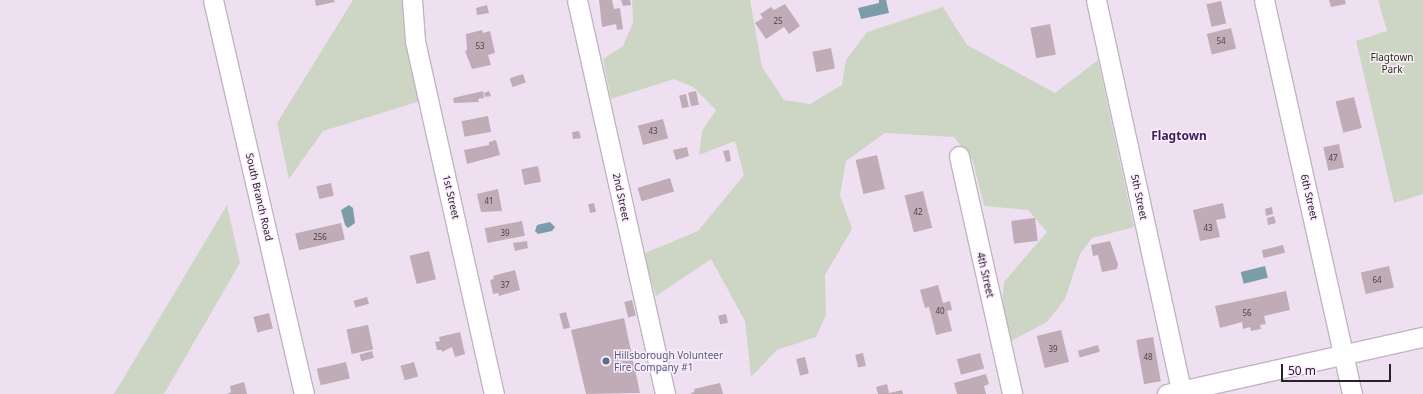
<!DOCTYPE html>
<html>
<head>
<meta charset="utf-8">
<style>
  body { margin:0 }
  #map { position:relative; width:1423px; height:394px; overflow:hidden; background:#eee0f1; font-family:"Noto Sans",sans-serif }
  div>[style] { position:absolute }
  .green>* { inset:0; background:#cdd6c4 }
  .water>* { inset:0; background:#7b9da9; transform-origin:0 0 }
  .building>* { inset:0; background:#c0acb6; transform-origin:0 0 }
  .roads { filter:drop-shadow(1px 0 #c1b4c4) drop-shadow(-1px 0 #c1b4c4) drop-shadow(0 1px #c1b4c4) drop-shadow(0 -1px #c1b4c4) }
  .minor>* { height:19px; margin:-9.5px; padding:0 9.5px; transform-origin:9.5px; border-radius:9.5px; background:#fff }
  .dots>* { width:11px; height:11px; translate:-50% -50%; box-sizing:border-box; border:2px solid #fbedfe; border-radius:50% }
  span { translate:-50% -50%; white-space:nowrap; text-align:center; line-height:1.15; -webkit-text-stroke:3px #fbedfe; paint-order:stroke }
  .number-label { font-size:8px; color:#4d444c }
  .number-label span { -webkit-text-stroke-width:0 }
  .park-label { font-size:10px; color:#26380b }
  .street-label { font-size:10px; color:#272228 }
  .service-label { font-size:10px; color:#4e5e75 }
  .left { translate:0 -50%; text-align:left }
  .quarter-label { font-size:12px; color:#41215a; font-weight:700 }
  .scale { position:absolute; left:1281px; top:364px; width:110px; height:18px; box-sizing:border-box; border:2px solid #272228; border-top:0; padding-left:5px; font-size:12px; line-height:14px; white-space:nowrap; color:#272228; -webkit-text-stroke:3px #fbedfe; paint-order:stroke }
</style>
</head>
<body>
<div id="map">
  <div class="green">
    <div style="clip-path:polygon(353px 0,418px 0,427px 99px,323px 131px,289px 179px,277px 123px)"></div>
    <div style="clip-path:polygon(632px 0,750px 0,762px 67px,784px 100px,810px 104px,842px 85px,846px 60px,867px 32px,943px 7px,967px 45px,1055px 93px,1098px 60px,1134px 227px,1092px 238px,1080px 254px,1065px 299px,1047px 322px,1011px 341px,1002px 306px,1004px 282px,1047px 232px,1028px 210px,984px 206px,973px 161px,954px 137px,885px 133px,846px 161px,840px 195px,852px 229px,825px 275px,826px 315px,816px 337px,777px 350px,751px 377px,745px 321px,711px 259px,656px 296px,643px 254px,698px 231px,744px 175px,735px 141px,699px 155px,702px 131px,716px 110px,693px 87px,674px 79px,611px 99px,603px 59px,623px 46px,633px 23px)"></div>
    <div style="clip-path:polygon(1378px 0,1423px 0,1423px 194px,1394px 203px,1356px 41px,1387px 31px)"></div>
    <div style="clip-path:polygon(227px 205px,240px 263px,164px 394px,114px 394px)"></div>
  </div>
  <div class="water">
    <div style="clip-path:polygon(879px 0,886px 0,889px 13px,861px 19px,858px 8px,879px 3px)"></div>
    <div style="clip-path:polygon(349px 205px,353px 208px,355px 223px,348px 228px,345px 225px,341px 210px)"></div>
    <div style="clip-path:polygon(550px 222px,555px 227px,552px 231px,538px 234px,535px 231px,537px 225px)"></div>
    <div style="left:1265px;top:266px;width:12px;height:25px;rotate:76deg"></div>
  </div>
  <div class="building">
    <div style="clip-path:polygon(315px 0,334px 0,335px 2px,316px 6px)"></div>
    <div style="clip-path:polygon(599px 0,612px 0,614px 9px,620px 8px,623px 29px,617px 30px,616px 24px,602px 27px)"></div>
    <div style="clip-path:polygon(621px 0,630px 0,631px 5px,623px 6px)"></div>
    <div style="clip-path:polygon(1329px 0,1345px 0,1346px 4px,1331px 7px)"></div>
    <div style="left:1221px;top:1px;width:23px;height:15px;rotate:77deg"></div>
    <div style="clip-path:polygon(785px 4px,800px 26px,789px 34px,784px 27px,766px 39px,755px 23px,763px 18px,760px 14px,771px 7px,774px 10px)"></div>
    <div style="clip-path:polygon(487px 5px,489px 13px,477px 15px,476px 8px)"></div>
    <div style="left:1050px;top:24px;width:31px;height:20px;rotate:79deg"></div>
    <div style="left:1231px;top:28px;width:21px;height:25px;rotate:76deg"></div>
    <div style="clip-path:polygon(482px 30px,483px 33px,490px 31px,495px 53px,488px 55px,491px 65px,472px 69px,465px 51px,467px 50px,466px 34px)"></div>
    <div style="left:831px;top:48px;width:21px;height:19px;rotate:79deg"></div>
    <div style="left:523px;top:74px;width:9px;height:14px;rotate:72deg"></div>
    <div style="clip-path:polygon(483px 91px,484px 98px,478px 99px,479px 102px,454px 103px,453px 98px)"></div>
    <div style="clip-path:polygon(489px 91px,491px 96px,485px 97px,484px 93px)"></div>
    <div style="left:696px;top:91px;width:14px;height:8px;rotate:78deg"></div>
    <div style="left:686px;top:94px;width:13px;height:7px;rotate:77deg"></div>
    <div style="left:1354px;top:97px;width:32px;height:19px;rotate:76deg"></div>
    <div style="left:488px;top:116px;width:16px;height:27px;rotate:79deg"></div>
    <div style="left:663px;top:119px;width:20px;height:26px;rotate:75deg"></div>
    <div style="clip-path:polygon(579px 131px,581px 138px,573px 139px,572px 132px)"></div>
    <div style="clip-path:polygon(496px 140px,500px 155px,467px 164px,464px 150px,489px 145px,489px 142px)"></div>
    <div style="left:1339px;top:144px;width:24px;height:16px;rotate:78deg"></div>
    <div style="clip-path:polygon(687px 147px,689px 156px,676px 160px,673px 150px)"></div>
    <div style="clip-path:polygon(729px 150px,731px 161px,726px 162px,723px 151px)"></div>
    <div style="left:877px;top:155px;width:35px;height:22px;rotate:77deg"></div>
    <div style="left:538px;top:166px;width:16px;height:17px;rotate:79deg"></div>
    <div style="left:670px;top:178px;width:14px;height:34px;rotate:73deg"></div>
    <div style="left:331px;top:183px;width:13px;height:15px;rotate:77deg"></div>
    <div style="clip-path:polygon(498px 189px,502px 211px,481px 212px,477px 194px)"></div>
    <div style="left:923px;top:191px;width:38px;height:19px;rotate:76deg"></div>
    <div style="left:594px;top:203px;width:9px;height:6px;rotate:77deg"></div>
    <div style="clip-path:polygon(1223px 203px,1226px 218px,1216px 220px,1220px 237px,1200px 241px,1193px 210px)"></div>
    <div style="clip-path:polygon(1272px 207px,1273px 214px,1266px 216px,1265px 209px)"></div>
    <div style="clip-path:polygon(1274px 216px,1276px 223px,1268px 225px,1267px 218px)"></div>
    <div style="left:1035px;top:218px;width:23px;height:24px;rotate:83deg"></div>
    <div style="left:522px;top:221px;width:15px;height:38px;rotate:79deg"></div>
    <div style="left:341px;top:223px;width:17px;height:47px;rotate:77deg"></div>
    <div style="clip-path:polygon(527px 241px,528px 248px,515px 251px,513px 243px)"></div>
    <div style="clip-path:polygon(1110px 241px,1118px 264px,1117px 269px,1102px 272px,1098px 255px,1093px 256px,1091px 245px)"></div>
    <div style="left:1283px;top:245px;width:8px;height:22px;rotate:76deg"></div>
    <div style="left:429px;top:251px;width:29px;height:20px;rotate:76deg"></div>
    <div style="left:1389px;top:266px;width:22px;height:29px;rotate:77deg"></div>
    <div style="clip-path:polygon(515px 270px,520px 290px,499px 296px,498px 293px,493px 294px,490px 280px,494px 279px,493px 276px)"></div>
    <div style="clip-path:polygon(938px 285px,943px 303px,950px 301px,952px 310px,947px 311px,952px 331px,936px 335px,929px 307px,925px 308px,920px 290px)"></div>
    <div style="clip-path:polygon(1286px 291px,1290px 310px,1264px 316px,1266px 324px,1260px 325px,1261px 329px,1251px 331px,1250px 327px,1243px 329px,1242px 322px,1220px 328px,1215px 306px)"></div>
    <div style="left:367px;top:297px;width:7px;height:14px;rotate:74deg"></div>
    <div style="left:632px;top:300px;width:16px;height:8px;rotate:76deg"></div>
    <div style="left:566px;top:312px;width:16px;height:7px;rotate:75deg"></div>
    <div style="left:269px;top:313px;width:16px;height:16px;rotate:76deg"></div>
    <div style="left:726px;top:314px;width:9px;height:8px;rotate:77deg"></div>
    <div style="clip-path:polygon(624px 318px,640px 393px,586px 394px,571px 330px)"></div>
    <div style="left:368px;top:325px;width:25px;height:22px;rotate:78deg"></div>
    <div style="left:1061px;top:330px;width:33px;height:25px;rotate:76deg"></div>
    <div style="clip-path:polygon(460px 332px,465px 354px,455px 357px,452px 347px,442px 352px,442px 350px,437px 350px,435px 342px,440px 341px,439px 337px)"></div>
    <div style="left:1153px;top:337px;width:45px;height:17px;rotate:80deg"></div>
    <div style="left:1098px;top:345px;width:7px;height:21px;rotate:74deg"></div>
    <div style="left:372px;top:351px;width:7px;height:13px;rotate:74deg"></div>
    <div style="left:863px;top:353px;width:13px;height:8px;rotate:77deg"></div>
    <div style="left:980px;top:353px;width:16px;height:24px;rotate:75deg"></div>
    <div style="left:805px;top:357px;width:17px;height:9px;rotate:77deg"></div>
    <div style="left:346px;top:362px;width:17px;height:30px;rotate:77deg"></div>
    <div style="left:414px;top:362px;width:15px;height:14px;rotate:74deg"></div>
    <div style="clip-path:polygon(986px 374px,989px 384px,984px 386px,986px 394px,957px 394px,954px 383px)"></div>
    <div style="clip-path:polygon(244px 382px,247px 394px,227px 394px,231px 392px,230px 386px)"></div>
    <div style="clip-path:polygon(720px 383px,723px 394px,690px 394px,695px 391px,694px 389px)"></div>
    <div style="clip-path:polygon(887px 384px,889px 393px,902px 390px,903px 394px,878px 394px,876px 387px)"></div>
  </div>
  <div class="roads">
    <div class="minor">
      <div style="left:213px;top:0;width:404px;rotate:77deg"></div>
      <div style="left:412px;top:0;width:41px;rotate:85.8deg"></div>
      <div style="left:415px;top:41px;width:362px;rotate:77.4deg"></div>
      <div style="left:577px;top:0;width:404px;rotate:77.4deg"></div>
      <div style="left:1096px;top:0;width:403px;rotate:77.7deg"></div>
      <div style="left:1264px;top:0;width:404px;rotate:77.4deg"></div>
      <div style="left:959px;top:156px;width:244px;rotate:77.4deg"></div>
      <div style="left:1167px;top:394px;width:262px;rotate:-12.6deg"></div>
    </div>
  </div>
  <div class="dots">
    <div style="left:606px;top:361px;background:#5c6f8a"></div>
  </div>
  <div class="number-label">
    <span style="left:778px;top:21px">25</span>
    <span style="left:1221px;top:41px">54</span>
    <span style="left:480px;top:46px">53</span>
    <span style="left:653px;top:131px">43</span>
    <span style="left:1333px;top:158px">47</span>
    <span style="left:489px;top:201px">41</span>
    <span style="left:918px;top:212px">42</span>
    <span style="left:1208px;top:228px">43</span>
    <span style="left:505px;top:233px">39</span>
    <span style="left:320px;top:237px">256</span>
    <span style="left:1377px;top:280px">64</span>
    <span style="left:505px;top:285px">37</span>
    <span style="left:940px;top:311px">40</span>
    <span style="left:1247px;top:313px">56</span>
    <span style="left:1053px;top:349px">39</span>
    <span style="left:1148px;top:357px">48</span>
  </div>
  <div class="park-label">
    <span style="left:1392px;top:63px">Flagtown<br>Park</span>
  </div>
  <div class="street-label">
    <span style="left:259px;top:197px;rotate:77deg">South Branch Road</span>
    <span style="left:451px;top:197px;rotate:77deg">1st Street</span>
    <span style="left:621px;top:197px;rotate:78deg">2nd Street</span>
    <span style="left:1139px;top:197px;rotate:78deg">5th Street</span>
    <span style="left:1309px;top:197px;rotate:77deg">6th Street</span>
    <span style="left:985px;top:275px;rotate:77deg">4th Street</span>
  </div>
  <div class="service-label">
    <span class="left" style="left:614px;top:361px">Hillsborough Volunteer<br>Fire Company #1</span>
  </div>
  <div class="quarter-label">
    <span style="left:1179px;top:136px">Flagtown</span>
  </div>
  <div class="scale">50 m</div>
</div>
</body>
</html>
